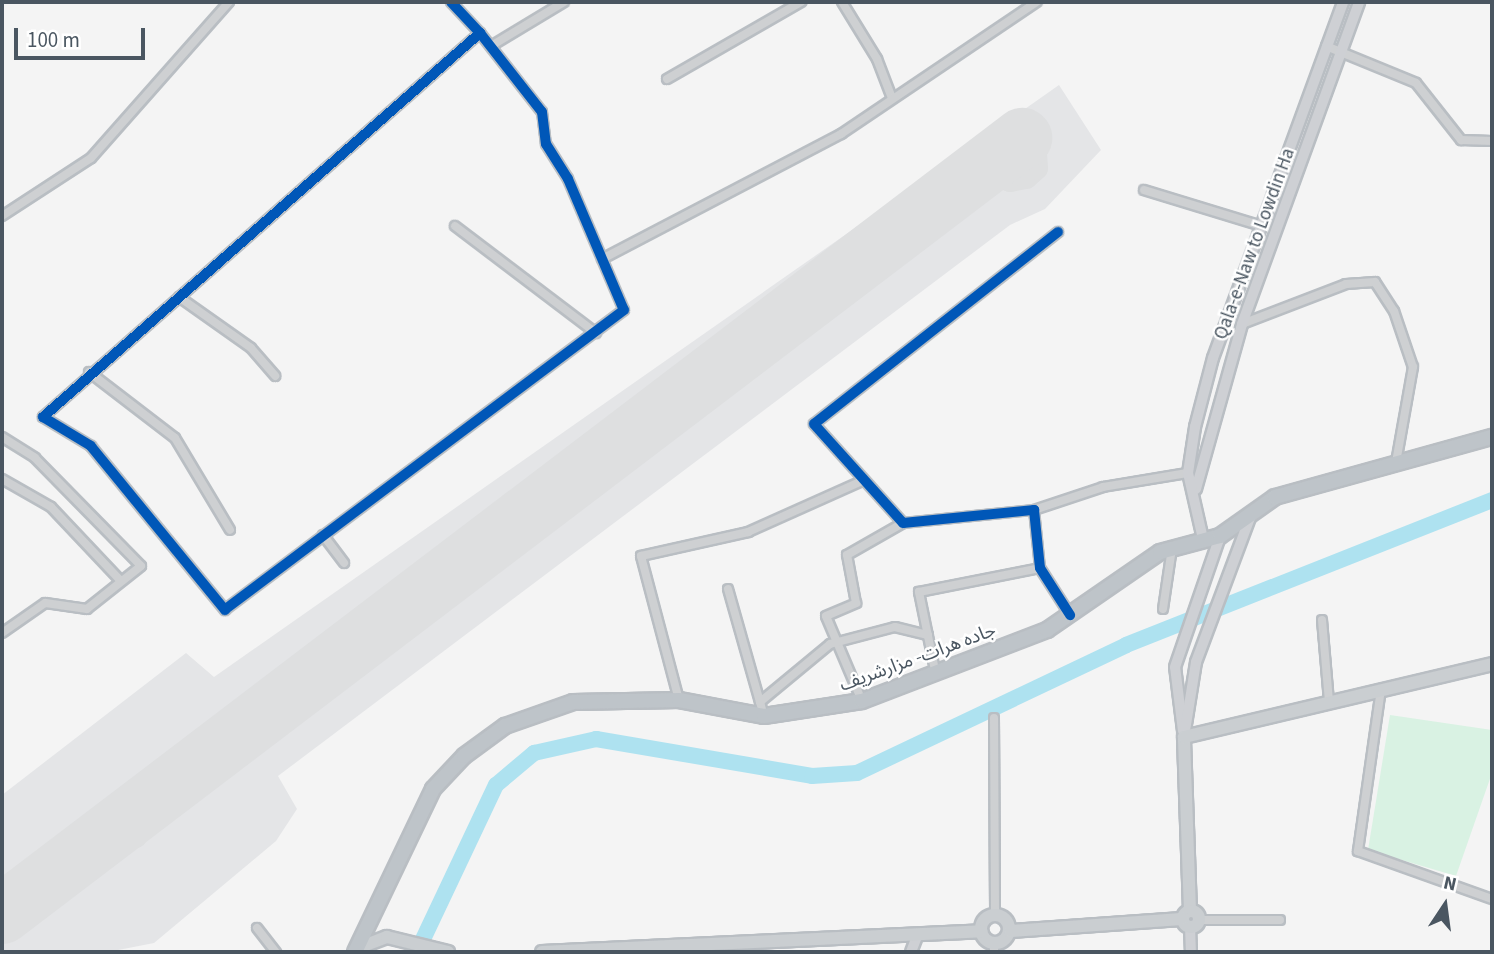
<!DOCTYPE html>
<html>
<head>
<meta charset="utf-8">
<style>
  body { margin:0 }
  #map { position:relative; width:1494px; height:954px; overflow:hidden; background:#f4f4f4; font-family:"Source Sans 3","Noto Sans Arabic",sans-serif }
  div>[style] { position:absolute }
  .airport>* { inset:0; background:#e4e5e7 }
  .green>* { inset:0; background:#d9f2e3 }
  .river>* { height:16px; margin:-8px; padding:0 8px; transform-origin:8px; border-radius:8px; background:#aee2f0 }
  .taxiway>* { height:24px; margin:-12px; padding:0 12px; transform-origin:12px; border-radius:12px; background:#dedfe0 }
  .runway>* { height:60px; margin:-30px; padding:0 30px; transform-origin:30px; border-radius:30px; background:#dedfe0 }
  .roads { filter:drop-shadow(2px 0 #b9bec3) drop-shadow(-2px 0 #b9bec3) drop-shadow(0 2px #b9bec3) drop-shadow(0 -2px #b9bec3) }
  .street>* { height:8px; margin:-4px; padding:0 4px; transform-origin:4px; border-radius:4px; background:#ced0d2 }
  .secondary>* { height:10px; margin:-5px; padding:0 5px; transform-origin:5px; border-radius:5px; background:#ced0d4 }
  .primary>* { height:12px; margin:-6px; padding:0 6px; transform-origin:6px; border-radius:6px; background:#caced1 }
  .primary>.ring { margin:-6px; padding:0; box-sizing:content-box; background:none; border:12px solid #caced1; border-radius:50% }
  .highway>* { height:14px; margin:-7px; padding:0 7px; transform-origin:7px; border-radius:7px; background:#bec4c9 }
  .cycleway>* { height:10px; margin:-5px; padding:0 5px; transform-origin:5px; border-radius:5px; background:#0057b8 }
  span { translate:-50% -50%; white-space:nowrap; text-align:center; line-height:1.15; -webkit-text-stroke:5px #fff; paint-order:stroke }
  .street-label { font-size:19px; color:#4a5661 }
  .frame { position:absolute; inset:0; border:4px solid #4a5661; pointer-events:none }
  .north { position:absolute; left:1410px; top:870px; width:70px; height:70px; -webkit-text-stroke:5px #fff; paint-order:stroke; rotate:13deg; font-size:19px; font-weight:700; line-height:28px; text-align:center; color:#4a5661 }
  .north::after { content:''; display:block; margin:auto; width:24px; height:32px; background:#4a5661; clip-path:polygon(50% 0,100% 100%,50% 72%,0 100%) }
  .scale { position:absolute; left:14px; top:28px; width:131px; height:32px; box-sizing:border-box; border:4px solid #4a5661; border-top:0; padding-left:9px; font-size:21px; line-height:24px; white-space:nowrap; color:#4a5661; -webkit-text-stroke:5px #fff; paint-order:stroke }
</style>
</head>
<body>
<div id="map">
  <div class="airport">
    <div style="clip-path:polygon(1059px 85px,1101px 150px,1045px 209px,1010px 225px,278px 776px,297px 809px,276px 841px,154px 943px,108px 952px,2px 952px,2px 795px,186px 653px,214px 677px)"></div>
  </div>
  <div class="green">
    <div style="clip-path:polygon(1390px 715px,1492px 730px,1492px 773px,1456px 876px,1368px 850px)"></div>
  </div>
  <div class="river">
    <div style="left:417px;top:952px;width:185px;rotate:-64.7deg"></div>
    <div style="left:496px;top:785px;width:50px;rotate:-40.1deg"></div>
    <div style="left:534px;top:753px;width:64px;rotate:-12.7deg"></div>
    <div style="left:596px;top:739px;width:219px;rotate:9.7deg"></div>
    <div style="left:812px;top:776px;width:45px;rotate:-3.8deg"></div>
    <div style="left:857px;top:773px;width:298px;rotate:-25.4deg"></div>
    <div style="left:1126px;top:645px;width:394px;rotate:-21.6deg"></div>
  </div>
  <div class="taxiway">
    <div style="left:990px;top:162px;width:27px;rotate:42deg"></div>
    <div style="left:1010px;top:180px;width:16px;rotate:-11deg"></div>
    <div style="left:1026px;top:177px;width:13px;rotate:-42deg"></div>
    <div style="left:1036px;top:168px;width:15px;rotate:-94deg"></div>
    <div style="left:1035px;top:153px;width:20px;rotate:-131deg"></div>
    <div style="left:124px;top:821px;width:19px;rotate:54deg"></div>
    <div style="left:50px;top:857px;width:16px;rotate:55deg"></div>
  </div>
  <div class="runway">
    <div style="left:2px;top:914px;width:1282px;rotate:-37.26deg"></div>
  </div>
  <div class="roads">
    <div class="street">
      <div style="left:451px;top:2px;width:42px;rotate:46.9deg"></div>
      <div style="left:480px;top:33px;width:100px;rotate:51.9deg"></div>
      <div style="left:542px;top:112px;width:32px;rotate:83deg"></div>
      <div style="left:546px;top:144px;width:41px;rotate:57.8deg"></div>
      <div style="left:568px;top:179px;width:142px;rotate:66.9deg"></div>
      <div style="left:624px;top:310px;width:499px;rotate:143.1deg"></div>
      <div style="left:225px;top:610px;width:212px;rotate:-129.3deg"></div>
      <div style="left:91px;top:446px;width:56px;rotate:-148.9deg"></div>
      <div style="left:43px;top:417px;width:582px;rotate:-41.31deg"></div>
      <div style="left:842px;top:2px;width:67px;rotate:58.4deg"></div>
      <div style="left:877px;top:59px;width:42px;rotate:69deg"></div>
      <div style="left:491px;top:46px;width:85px;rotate:-31.1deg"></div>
      <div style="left:1326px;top:46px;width:97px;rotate:22.3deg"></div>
      <div style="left:1416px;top:83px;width:73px;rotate:51.7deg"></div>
      <div style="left:1461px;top:140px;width:31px;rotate:2deg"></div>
      <div style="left:667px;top:79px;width:155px;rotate:-29.9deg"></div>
      <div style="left:1144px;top:190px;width:123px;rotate:17deg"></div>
      <div style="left:2px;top:216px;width:106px;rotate:-33.1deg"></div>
      <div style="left:91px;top:158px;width:208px;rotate:-48.5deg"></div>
      <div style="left:455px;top:226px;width:177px;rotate:37.2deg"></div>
      <div style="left:1058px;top:232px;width:310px;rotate:141.8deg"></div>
      <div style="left:814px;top:424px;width:133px;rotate:48deg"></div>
      <div style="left:903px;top:523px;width:132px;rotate:-5.7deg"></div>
      <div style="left:1034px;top:510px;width:58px;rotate:84.1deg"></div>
      <div style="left:1040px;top:568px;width:56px;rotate:57.4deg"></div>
      <div style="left:602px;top:259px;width:270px;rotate:-27.6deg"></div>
      <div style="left:841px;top:134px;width:236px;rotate:-34deg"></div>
      <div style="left:179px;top:297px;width:88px;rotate:35.3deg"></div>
      <div style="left:251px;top:348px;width:37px;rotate:49deg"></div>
      <div style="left:1242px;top:324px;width:111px;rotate:-21deg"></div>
      <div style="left:1346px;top:284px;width:29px;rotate:-4deg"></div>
      <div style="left:1375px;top:282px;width:35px;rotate:57deg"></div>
      <div style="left:1394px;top:311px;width:59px;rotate:71.3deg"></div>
      <div style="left:1413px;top:367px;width:97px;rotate:100.1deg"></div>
      <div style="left:89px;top:372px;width:108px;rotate:37.5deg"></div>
      <div style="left:175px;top:438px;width:107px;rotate:59.1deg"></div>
      <div style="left:2px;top:437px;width:39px;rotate:32deg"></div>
      <div style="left:35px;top:458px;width:151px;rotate:45.5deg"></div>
      <div style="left:141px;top:566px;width:69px;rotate:141.5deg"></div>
      <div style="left:87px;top:609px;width:42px;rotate:-171.9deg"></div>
      <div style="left:45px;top:603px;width:52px;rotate:145.1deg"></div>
      <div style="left:2px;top:479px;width:56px;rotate:29.7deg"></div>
      <div style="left:51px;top:507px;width:100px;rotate:46.6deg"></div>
      <div style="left:1034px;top:510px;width:73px;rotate:-18.4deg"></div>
      <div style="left:1103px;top:487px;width:86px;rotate:-9.4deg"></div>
      <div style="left:323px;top:535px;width:35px;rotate:53deg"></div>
      <div style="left:728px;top:589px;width:132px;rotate:74.2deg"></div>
      <div style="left:1163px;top:609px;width:62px;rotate:-81.6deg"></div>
      <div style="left:1322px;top:620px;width:82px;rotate:85.1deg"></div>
      <div style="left:936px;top:675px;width:85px;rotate:-101.6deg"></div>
      <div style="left:919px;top:592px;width:123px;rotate:-11.2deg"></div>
      <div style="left:1381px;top:689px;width:164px;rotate:98.1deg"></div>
      <div style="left:1358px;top:851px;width:142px;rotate:19.7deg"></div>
      <div style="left:679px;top:700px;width:149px;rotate:-104.8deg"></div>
      <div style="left:641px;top:556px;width:110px;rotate:-12.6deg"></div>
      <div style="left:748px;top:532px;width:123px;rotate:-24.1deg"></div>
      <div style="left:862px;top:701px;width:92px;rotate:-113deg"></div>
      <div style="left:826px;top:616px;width:33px;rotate:-23deg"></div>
      <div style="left:856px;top:603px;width:49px;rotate:-100.6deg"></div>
      <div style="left:847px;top:555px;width:64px;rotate:-29.7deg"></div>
      <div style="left:760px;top:702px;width:91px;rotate:-39.6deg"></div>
      <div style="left:830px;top:644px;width:67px;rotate:-14.7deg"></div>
      <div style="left:895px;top:627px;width:34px;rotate:14deg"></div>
      <div style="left:994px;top:718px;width:197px;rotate:89.7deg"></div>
      <div style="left:1199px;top:920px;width:81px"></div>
      <div style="left:257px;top:928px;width:31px;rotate:52deg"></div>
      <div style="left:994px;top:943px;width:9px;rotate:90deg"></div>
    </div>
    <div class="secondary">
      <div style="left:1196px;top:489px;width:171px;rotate:-74.4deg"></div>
      <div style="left:1242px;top:324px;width:343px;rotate:-70deg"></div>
      <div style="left:1203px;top:539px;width:68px;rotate:-102.8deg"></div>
      <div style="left:1188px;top:473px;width:47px;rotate:-81.3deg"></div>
      <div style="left:1195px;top:427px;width:71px;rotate:-75.4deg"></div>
      <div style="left:1213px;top:358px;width:379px;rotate:-69.9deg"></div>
      <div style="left:1183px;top:731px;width:64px;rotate:-97.1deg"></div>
      <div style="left:1175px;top:667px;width:139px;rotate:-71deg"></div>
      <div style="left:1184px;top:737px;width:76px;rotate:-80.9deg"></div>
      <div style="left:1196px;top:662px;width:157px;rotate:-69.5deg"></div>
      <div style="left:1190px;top:926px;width:26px;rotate:88deg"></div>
      <div style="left:911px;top:952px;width:17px;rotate:-69deg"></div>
    </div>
    <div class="primary">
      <div style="left:1190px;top:911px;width:174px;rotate:-92deg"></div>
      <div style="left:1184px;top:737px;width:317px;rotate:-13.3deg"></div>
      <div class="ring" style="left:1183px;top:911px;width:4px;height:4px"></div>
      <div class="ring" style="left:981px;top:915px;width:16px;height:16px"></div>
      <div style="left:1010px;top:931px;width:173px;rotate:-4deg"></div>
      <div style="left:358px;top:948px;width:31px;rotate:-21deg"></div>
      <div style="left:387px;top:937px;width:63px;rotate:13.8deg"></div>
      <div style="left:542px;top:952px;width:440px;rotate:-2.7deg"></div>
    </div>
    <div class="highway">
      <div style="left:355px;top:952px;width:181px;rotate:-64.4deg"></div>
      <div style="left:433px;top:789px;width:45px;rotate:-46.8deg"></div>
      <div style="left:464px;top:756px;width:51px;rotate:-36.2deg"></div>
      <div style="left:505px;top:726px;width:72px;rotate:-19.4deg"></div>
      <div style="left:573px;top:702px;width:106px;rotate:-1.1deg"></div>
      <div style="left:679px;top:700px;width:86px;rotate:10.7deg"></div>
      <div style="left:764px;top:716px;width:99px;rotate:-8.7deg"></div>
      <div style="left:862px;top:701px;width:198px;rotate:-21deg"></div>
      <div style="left:1047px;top:630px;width:137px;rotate:-34.6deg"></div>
      <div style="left:1160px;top:552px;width:62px;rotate:-14.9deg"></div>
      <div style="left:1220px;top:536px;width:67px;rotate:-35.3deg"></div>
      <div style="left:1275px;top:497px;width:225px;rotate:-15.5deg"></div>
    </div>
  </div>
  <div class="cycleway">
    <div style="left:451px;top:2px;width:42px;rotate:46.9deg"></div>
    <div style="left:480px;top:33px;width:100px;rotate:51.9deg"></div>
    <div style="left:542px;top:112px;width:32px;rotate:83deg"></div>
    <div style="left:546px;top:144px;width:41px;rotate:57.8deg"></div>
    <div style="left:568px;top:179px;width:142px;rotate:66.9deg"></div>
    <div style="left:624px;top:310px;width:499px;rotate:143.1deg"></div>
    <div style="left:225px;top:610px;width:212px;rotate:-129.3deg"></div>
    <div style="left:91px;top:446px;width:56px;rotate:-148.9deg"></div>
    <div style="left:43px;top:417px;width:582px;rotate:-41.31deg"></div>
    <div style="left:1058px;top:232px;width:310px;rotate:141.8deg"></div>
    <div style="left:814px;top:424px;width:133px;rotate:48deg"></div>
    <div style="left:903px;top:523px;width:132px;rotate:-5.7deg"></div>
    <div style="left:1034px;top:510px;width:58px;rotate:84.1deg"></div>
    <div style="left:1040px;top:568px;width:56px;rotate:57.4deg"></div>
  </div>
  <div class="street-label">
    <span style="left:1255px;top:244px;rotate:-70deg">Qala-e-Naw to Lowdin Ha</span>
    <span style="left:918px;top:658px;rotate:-20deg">جاده هرات- مزارشریف</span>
  </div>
  <div class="frame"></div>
  <div class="north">N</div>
  <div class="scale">100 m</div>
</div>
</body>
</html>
